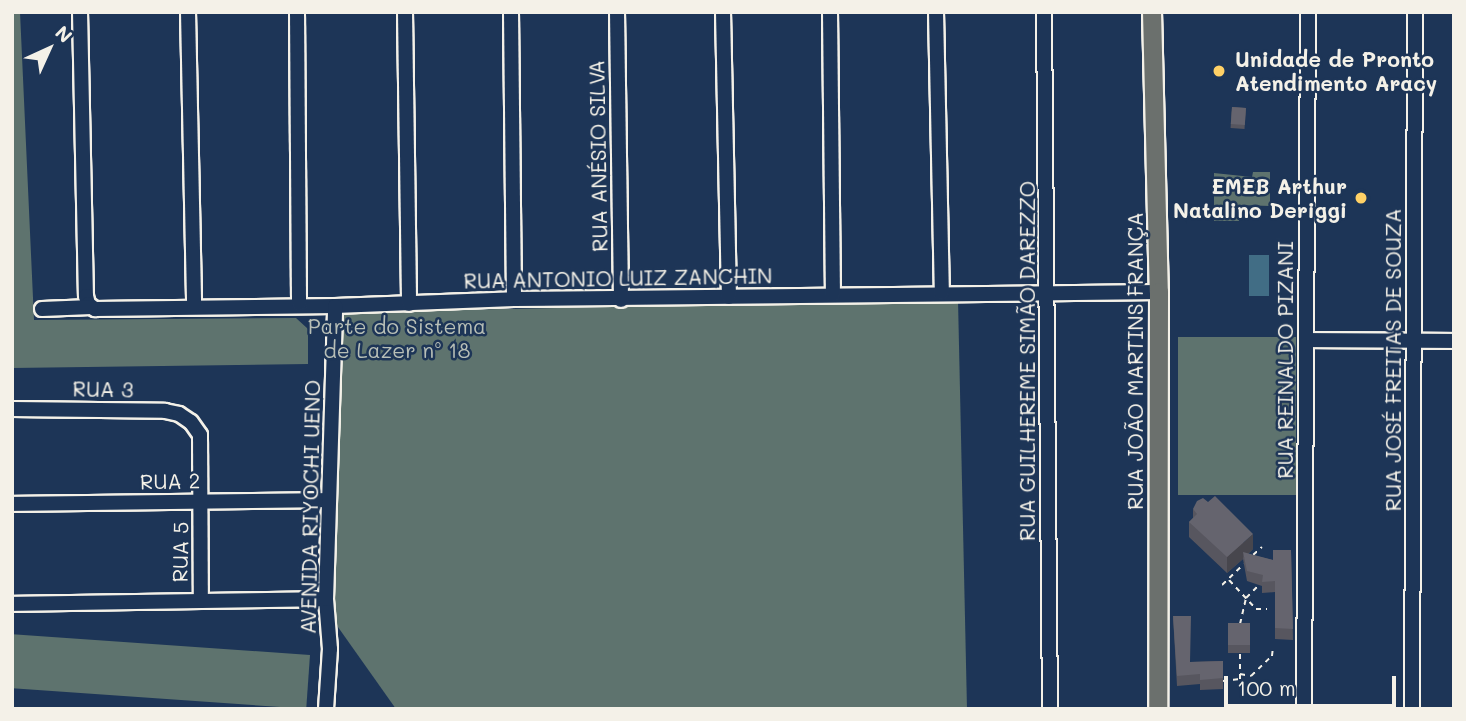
<!DOCTYPE html>
<html>
<head>
<meta charset="utf-8">
<style>
  body { margin:0 }
  #map { position:relative; width:1466px; height:721px; overflow:hidden; background:#1d3557; font-family:Mali,sans-serif }
  div>[style] { position:absolute }
  .green>* { inset:0; background:#5e736e; transform-origin:0 0 }
  .water>* { inset:0; background:#416d85; transform-origin:0 0 }
  .path>* { height:2px; margin-top:-1px; transform-origin:0; background:repeating-linear-gradient(90deg,#f4f1e8 0 5px,transparent 0 10px) }
  .roads { filter:drop-shadow(2px 0 #f4f1e8) drop-shadow(-2px 0 #f4f1e8) drop-shadow(0 2px #f4f1e8) drop-shadow(0 -2px #f4f1e8) }
  .minor>* { height:14px; margin:-7px; padding:0 7px; transform-origin:7px; border-radius:7px; background:#1d3557 }
  .major>* { height:18px; margin:-9px; padding:0 9px; transform-origin:9px; border-radius:9px; background:#6b706d }
  .wall>* { inset:0; background:#57565f; transform-origin:0 0 }
  .shaded-wall>* { inset:0; background:#47464d }
  .building>* { inset:0; background:#65646e; transform-origin:0 0 }
  .dots>* { width:19px; height:19px; translate:-50% -50%; box-sizing:border-box; border:4px solid #1d3557; border-radius:50% }
  span { translate:-50% -50%; white-space:nowrap; text-align:center; line-height:1.15; -webkit-text-stroke:5px #1d3557; paint-order:stroke }
  .poi-label { font-size:21px; color:#f4f1e8; font-weight:700 }
  .left { translate:0 -50%; text-align:left }
  .right { translate:-100% -50%; text-align:right }
  .street-label { font-size:21px; color:#f4f1e8 }
  .park-label { font-size:21px; color:#b8bfb7 }
  .frame { position:absolute; inset:0; border:14px solid #f4f1e8; pointer-events:none }
  .north { position:absolute; left:14px; top:14px; width:70px; height:70px; -webkit-text-stroke:5px #1d3557; paint-order:stroke; rotate:45deg; font-size:19px; font-weight:700; line-height:28px; text-align:center; color:#f4f1e8 }
  .north::after { content:''; display:block; margin:auto; width:24px; height:32px; background:#f4f1e8; clip-path:polygon(50% 0,100% 100%,50% 72%,0 100%) }
  .scale { position:absolute; left:1224px; top:676px; width:172px; height:32px; box-sizing:border-box; border:4px solid #f4f1e8; border-top:0; padding-left:9px; font-size:21px; line-height:24px; white-space:nowrap; color:#f4f1e8; -webkit-text-stroke:5px #1d3557; paint-order:stroke }
</style>
</head>
<body>
<div id="map">
  <div class="green">
    <div style="clip-path:polygon(12px 12px,20px 12px,34px 320px,296px 318px,308px 329px,308px 364px,12px 368px)"></div>
    <div style="clip-path:polygon(1253px 172px,1270px 172px,1270px 206px,1239px 205px,1239px 221px,1214px 221px,1214px 173px,1252px 177px)"></div>
    <div style="clip-path:polygon(958px 300px,967px 709px,396px 709px,333px 620px,335px 322px,343px 315px,351px 312px)"></div>
    <div style="left:1296px;top:337px;width:158px;height:118px;rotate:90deg"></div>
    <div style="left:310px;top:655px;width:54px;height:298px;rotate:94deg"></div>
  </div>
  <div class="water">
    <div style="left:1249px;top:255px;width:20px;height:41px"></div>
  </div>
  <div class="path">
    <div style="left:1253px;top:555px;width:12px;rotate:-42deg"></div>
    <div style="left:1229px;top:580px;width:40px;rotate:47deg"></div>
    <div style="left:1256px;top:609px;width:11px"></div>
    <div style="left:1222px;top:585px;width:30px;rotate:-44deg"></div>
    <div style="left:1240px;top:624px;width:27px;rotate:-77deg"></div>
    <div style="left:1246px;top:598px;width:18px;rotate:-45deg"></div>
    <div style="left:1240px;top:674px;width:11px;rotate:10deg"></div>
    <div style="left:1251px;top:676px;width:29px;rotate:-44deg"></div>
    <div style="left:1272px;top:656px;width:9px;rotate:-84deg"></div>
    <div style="left:1223px;top:681px;width:17px;rotate:-7deg"></div>
    <div style="left:1240px;top:679px;width:26px;rotate:-90deg"></div>
  </div>
  <div class="roads">
    <div class="minor">
      <div style="left:80px;top:12px;width:284px;rotate:88.8deg"></div>
      <div style="left:86px;top:296px;width:8px;rotate:76deg"></div>
      <div style="left:88px;top:304px;width:9px;rotate:36deg"></div>
      <div style="left:95px;top:309px;width:240px;rotate:-0.7deg"></div>
      <div style="left:335px;top:306px;width:179px;rotate:-2.2deg"></div>
      <div style="left:514px;top:299px;width:645px;rotate:-0.62deg"></div>
      <div style="left:188px;top:12px;width:294px;rotate:88.8deg"></div>
      <div style="left:297px;top:12px;width:292px;rotate:89.6deg"></div>
      <div style="left:405px;top:12px;width:292px;rotate:89.2deg"></div>
      <div style="left:511px;top:12px;width:287px;rotate:89.4deg"></div>
      <div style="left:617px;top:12px;width:288px;rotate:89.2deg"></div>
      <div style="left:723px;top:12px;width:285px;rotate:88.8deg"></div>
      <div style="left:830px;top:12px;width:283px;rotate:89.4deg"></div>
      <div style="left:936px;top:12px;width:281px;rotate:88.8deg"></div>
      <div style="left:1044px;top:12px;width:697px;rotate:89.51deg"></div>
      <div style="left:42px;top:309px;width:49px;rotate:-2.3deg"></div>
      <div style="left:1307px;top:340px;width:147px;rotate:0.4deg"></div>
      <div style="left:12px;top:409px;width:153px;rotate:0.7deg"></div>
      <div style="left:165px;top:411px;width:14px;rotate:12deg"></div>
      <div style="left:179px;top:414px;width:14px;rotate:34deg"></div>
      <div style="left:191px;top:422px;width:16px;rotate:55deg"></div>
      <div style="left:200px;top:435px;width:166px;rotate:89.7deg"></div>
      <div style="left:12px;top:504px;width:316px;rotate:-0.7deg"></div>
      <div style="left:12px;top:604px;width:314px;rotate:-0.9deg"></div>
      <div style="left:326px;top:709px;width:60px;rotate:-86.2deg"></div>
      <div style="left:330px;top:649px;width:50px;rotate:-94.6deg"></div>
      <div style="left:326px;top:599px;width:293px;rotate:-88.2deg"></div>
      <div style="left:1304px;top:709px;width:697px;rotate:-89.67deg"></div>
      <div style="left:1412px;top:709px;width:697px;rotate:-89.75deg"></div>
    </div>
    <div class="major">
      <div style="left:1152px;top:12px;width:280px;rotate:88.6deg"></div>
      <div style="left:1159px;top:292px;width:417px;rotate:90.1deg"></div>
    </div>
  </div>
  <div class="wall">
    <div style="left:1232px;top:107px;width:14px;height:21px;rotate:4deg"></div>
    <div style="clip-path:polygon(1193px 509px,1253px 549px,1248px 554px,1273px 560px,1291px 550px,1293px 640px,1275px 639px,1275px 592px,1262px 593px,1262px 586px,1247px 581px,1243px 559px,1227px 573px,1189px 537px,1189px 522px,1193px 518px)"></div>
    <div style="clip-path:polygon(1173px 616px,1190px 662px,1223px 661px,1223px 689px,1200px 690px,1200px 684px,1177px 686px)"></div>
    <div style="left:1250px;top:623px;width:30px;height:22px;rotate:90deg"></div>
  </div>
  <div class="shaded-wall">
    <div style="clip-path:polygon(1253px 534px,1253px 549px,1244px 558px,1243px 552px,1243px 559px,1227px 573px,1227px 557px)"></div>
  </div>
  <div class="building">
    <div style="left:1232px;top:107px;width:14px;height:17px;rotate:4deg"></div>
    <div style="clip-path:polygon(1215px 496px,1253px 534px,1227px 557px,1189px 522px,1197px 514px,1193px 509px,1197px 501px,1203px 498px,1208px 502px)"></div>
    <div style="clip-path:polygon(1273px 550px,1291px 550px,1293px 629px,1275px 628px,1275px 581px,1262px 582px,1263px 575px,1247px 571px,1243px 552px,1273px 560px)"></div>
    <div style="clip-path:polygon(1173px 616px,1191px 616px,1190px 662px,1223px 661px,1223px 678px,1200px 680px,1200px 674px,1177px 676px)"></div>
    <div style="left:1250px;top:623px;width:22px;height:22px;rotate:90deg"></div>
  </div>
  <div class="dots">
    <div style="left:1219px;top:71px;background:#ffd166"></div>
    <div style="left:1361px;top:198px;background:#ffd166"></div>
  </div>
  <div class="poi-label">
    <span class="left" style="left:1235px;top:71px">Unidade de Pronto<br>Atendimento Aracy</span>
    <span class="right" style="left:1347px;top:198px">EMEB Arthur<br>Natalino Deriggi</span>
  </div>
  <div class="street-label">
    <span style="left:598px;top:156px;rotate:-91deg">RUA ANÉSIO SILVA</span>
    <span style="left:618px;top:278px;rotate:-1deg">RUA ANTONIO LUIZ ZANCHIN</span>
    <span style="left:1285px;top:360px;rotate:-90deg">RUA REINALDO PIZANI</span>
    <span style="left:1393px;top:360px;rotate:-90deg">RUA JOSÉ FREITAS DE SOUZA</span>
    <span style="left:1027px;top:361px;rotate:-90deg">RUA GUILHEREME SIMÃO DAREZZO</span>
    <span style="left:1135px;top:361px;rotate:-90deg">RUA JOÃO MARTINS FRANÇA</span>
    <span style="left:103px;top:389px;rotate:1deg">RUA 3</span>
    <span style="left:170px;top:481px;rotate:-1deg">RUA 2</span>
    <span style="left:310px;top:507px;rotate:-89deg">AVENIDA RIYOCHI UENO</span>
    <span style="left:180px;top:552px;rotate:-89deg">RUA 5</span>
  </div>
  <div class="park-label">
    <span style="left:397px;top:338px">Parte do Sistema<br>de Lazer nº 18</span>
  </div>
  <div class="frame"></div>
  <div class="north">N</div>
  <div class="scale">100 m</div>
</div>
</body>
</html>
